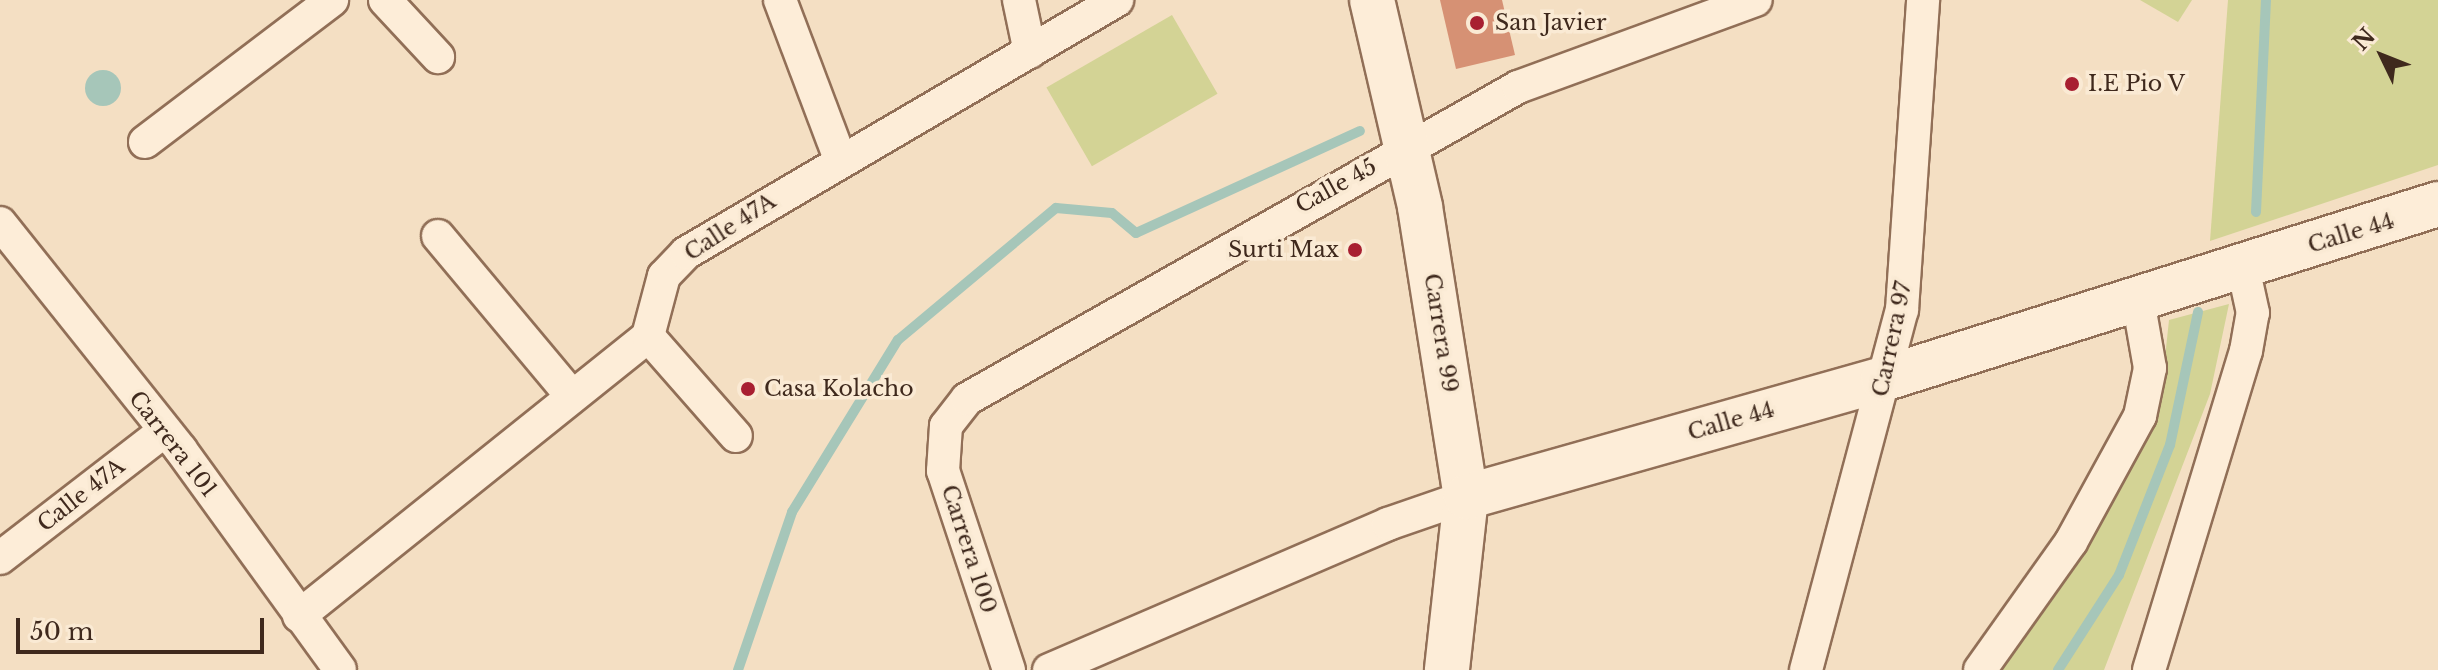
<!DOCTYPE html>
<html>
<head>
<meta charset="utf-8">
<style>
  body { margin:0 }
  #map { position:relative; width:2438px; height:670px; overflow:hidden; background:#f4dfc3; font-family:"Libre Baskerville",serif }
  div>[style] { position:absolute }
  .green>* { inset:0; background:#d3d395; transform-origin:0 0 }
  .water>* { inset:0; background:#a6c6b9 }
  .round { border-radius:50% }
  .stream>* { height:10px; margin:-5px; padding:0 5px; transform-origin:5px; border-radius:5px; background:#a6c6b9 }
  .building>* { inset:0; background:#d69174 }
  .roads { filter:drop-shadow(2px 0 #916f57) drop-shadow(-2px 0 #916f57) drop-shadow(0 2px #916f57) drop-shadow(0 -2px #916f57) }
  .street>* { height:32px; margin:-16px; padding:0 16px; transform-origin:16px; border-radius:16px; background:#fdedd8 }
  .secondary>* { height:44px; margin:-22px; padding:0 22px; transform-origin:22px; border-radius:22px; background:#fdedd8 }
  .dots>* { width:22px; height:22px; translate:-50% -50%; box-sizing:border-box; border:4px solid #faead4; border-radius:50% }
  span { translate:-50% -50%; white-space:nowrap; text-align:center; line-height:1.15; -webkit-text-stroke:7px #faead4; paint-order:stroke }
  .poi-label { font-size:22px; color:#3f291d }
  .left { translate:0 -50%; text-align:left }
  .right { translate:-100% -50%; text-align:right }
  .street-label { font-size:22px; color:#3f291d }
  .north { position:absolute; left:2342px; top:16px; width:80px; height:80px; -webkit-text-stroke:6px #faead4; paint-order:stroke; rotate:313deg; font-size:22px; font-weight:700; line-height:32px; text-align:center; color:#3f291d }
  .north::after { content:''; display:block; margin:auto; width:28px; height:36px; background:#3f291d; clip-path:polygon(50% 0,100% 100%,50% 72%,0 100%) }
  .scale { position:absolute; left:16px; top:618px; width:248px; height:36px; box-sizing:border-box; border:4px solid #3f291d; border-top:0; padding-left:10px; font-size:24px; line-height:28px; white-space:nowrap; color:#3f291d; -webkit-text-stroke:6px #faead4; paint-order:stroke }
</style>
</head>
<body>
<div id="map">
  <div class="green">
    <div style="clip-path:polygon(2140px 0,2192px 0,2178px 22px)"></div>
    <div style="clip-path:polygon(2228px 0,2438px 0,2438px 165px,2210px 241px)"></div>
    <div style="left:1172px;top:15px;width:91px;height:145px;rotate:60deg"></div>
    <div style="clip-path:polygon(2229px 304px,2210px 394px,2104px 670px,1997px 670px,2164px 367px,2169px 320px)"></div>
  </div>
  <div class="water">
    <div class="round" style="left:85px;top:70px;width:36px;height:36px"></div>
  </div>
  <div class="stream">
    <div style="left:2256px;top:212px;width:212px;rotate:-87.3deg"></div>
    <div style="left:738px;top:670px;width:167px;rotate:-71.1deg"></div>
    <div style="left:792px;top:512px;width:202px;rotate:-58.4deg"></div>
    <div style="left:898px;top:340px;width:206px;rotate:-39.9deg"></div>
    <div style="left:1056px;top:208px;width:56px;rotate:5.1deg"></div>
    <div style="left:1112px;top:213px;width:31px;rotate:40deg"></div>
    <div style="left:1136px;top:233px;width:246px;rotate:-24.5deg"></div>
    <div style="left:2058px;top:670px;width:113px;rotate:-57.3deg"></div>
    <div style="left:2119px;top:575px;width:140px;rotate:-68.6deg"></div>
    <div style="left:2170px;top:445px;width:136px;rotate:-78.1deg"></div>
  </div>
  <div class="building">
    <div style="clip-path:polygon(1440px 0,1502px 0,1515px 55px,1456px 69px)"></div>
  </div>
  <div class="roads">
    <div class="street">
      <div style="left:385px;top:0;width:78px;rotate:47.1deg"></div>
      <div style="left:780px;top:0;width:170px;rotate:69.3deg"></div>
      <div style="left:1019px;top:0;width:53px;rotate:78.1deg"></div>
      <div style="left:145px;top:142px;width:235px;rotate:-37.2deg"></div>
      <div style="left:0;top:223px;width:290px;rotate:51.4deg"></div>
      <div style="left:181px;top:450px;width:271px;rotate:54.1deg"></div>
      <div style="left:438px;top:236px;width:209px;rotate:50.1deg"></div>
      <div style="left:648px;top:336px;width:133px;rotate:48.7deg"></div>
      <div style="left:0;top:558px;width:205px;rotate:-37.7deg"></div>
      <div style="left:299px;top:616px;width:447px;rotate:-38.7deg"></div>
      <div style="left:648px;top:336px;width:62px;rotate:-75.1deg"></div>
      <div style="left:664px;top:276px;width:32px;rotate:-46deg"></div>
      <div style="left:686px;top:253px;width:500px;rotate:-30.4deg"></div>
      <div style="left:1009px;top:670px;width:210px;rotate:-108.3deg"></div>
      <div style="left:943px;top:471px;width:45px;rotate:-86.2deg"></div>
      <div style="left:946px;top:426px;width:34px;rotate:-52deg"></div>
      <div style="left:967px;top:399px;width:633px;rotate:-29.52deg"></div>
      <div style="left:1518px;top:87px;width:253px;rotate:-20.1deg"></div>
      <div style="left:1049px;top:670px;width:369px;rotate:-23.3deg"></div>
      <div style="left:1388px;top:524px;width:83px;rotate:-19.1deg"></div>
      <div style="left:1806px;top:670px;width:373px;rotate:-75.1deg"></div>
      <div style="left:1902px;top:310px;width:311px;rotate:-86.1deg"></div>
      <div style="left:1980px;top:670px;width:157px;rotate:-54.6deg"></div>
      <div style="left:2071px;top:542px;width:144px;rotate:-61.3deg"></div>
      <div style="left:2140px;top:416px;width:49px;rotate:-78.2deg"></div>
      <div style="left:2150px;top:368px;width:69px;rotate:-100deg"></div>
      <div style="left:2149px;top:670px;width:333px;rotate:-73.1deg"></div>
      <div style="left:2246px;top:351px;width:39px;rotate:-80deg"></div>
      <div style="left:2253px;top:313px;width:47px;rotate:-102.3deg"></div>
    </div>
    <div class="secondary">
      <div style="left:1372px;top:0;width:212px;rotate:76.9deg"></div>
      <div style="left:1420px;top:207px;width:294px;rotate:81deg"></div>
      <div style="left:1466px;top:497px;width:174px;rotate:96.3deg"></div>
      <div style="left:1466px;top:497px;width:433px;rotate:-15.8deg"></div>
      <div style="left:1883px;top:379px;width:582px;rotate:-17.5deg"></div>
    </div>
  </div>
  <div class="dots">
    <div style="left:1477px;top:23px;background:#a81f31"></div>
    <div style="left:2072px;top:84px;background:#a81f31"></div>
    <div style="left:1355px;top:250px;background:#a81f31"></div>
    <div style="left:748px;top:389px;background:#a81f31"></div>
  </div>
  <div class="poi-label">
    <span class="left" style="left:1495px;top:23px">San Javier</span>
    <span class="left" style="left:2088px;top:84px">I.E Pio V</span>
    <span class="right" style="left:1339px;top:250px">Surti Max</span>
    <span class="left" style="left:764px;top:389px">Casa Kolacho</span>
  </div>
  <div class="street-label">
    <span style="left:1336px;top:186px;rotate:-29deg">Calle 45</span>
    <span style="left:730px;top:227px;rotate:-33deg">Calle 47A</span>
    <span style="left:2351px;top:233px;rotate:-17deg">Calle 44</span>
    <span style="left:1441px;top:333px;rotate:81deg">Carrera 99</span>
    <span style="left:1892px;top:339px;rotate:-78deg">Carrera 97</span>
    <span style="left:1731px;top:421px;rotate:-16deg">Calle 44</span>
    <span style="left:173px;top:444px;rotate:52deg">Carrera 101</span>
    <span style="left:81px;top:495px;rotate:-38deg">Calle 47A</span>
    <span style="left:969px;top:549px;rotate:72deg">Carrera 100</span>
  </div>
  <div class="north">N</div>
  <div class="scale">50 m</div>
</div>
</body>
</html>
